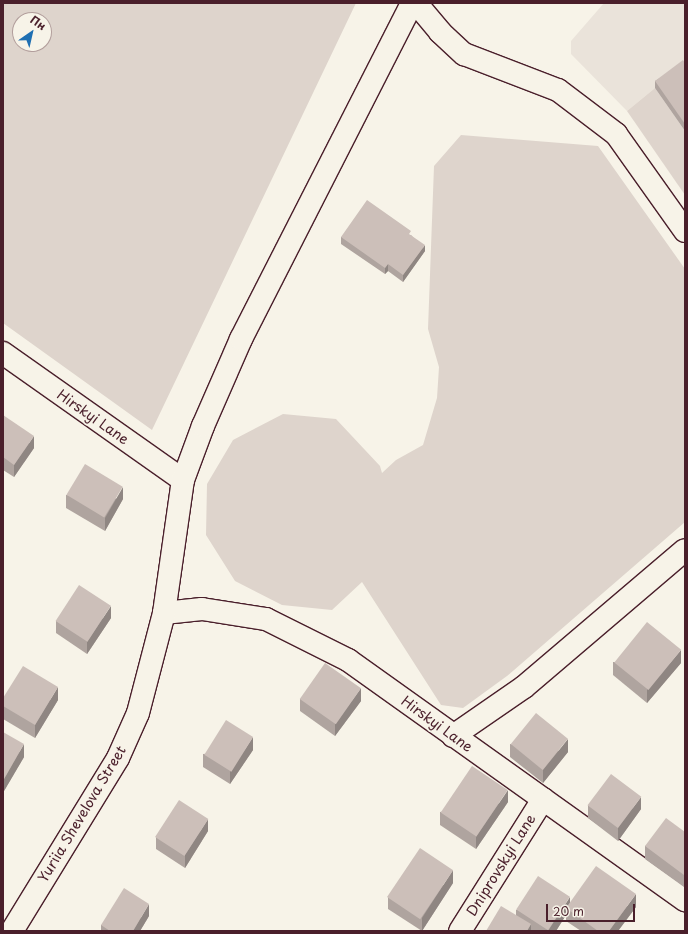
<!DOCTYPE html>
<html>
<head>
<meta charset="utf-8">
<style>
  body { margin:0 }
  #map { position:relative; width:688px; height:934px; overflow:hidden; background:#f7f3e8; font-family:"Playpen Sans",sans-serif }
  div>[style] { position:absolute }
  .built>* { inset:0; background:#eae3da }
  .green>* { inset:0; background:#ded4cc }
  .roads { filter:drop-shadow(1px 0 #4a1f2b) drop-shadow(-1px 0 #4a1f2b) drop-shadow(0 1px #4a1f2b) drop-shadow(0 -1px #4a1f2b) }
  .street>* { height:22px; margin:-11px; padding:0 11px; transform-origin:11px; border-radius:11px; background:#f7f3e8 }
  .secondary>* { height:22px; margin:-11px; padding:0 11px; transform-origin:11px; border-radius:11px; background:#f7f3e8 }
  .wall>* { inset:0; background:#afa49f }
  .shaded-wall>* { inset:0; background:#8f8682 }
  .building>* { inset:0; background:#ccbfb9; transform-origin:0 0 }
  span { translate:-50% -50%; white-space:nowrap; text-align:center; line-height:1.15; -webkit-text-stroke:3.5px #f7f3e8; paint-order:stroke }
  .street-label { font-size:14px; color:#4a1f2b }
  .frame { position:absolute; inset:0; border:4px solid #4a1f2b; pointer-events:none }
  .north { position:absolute; left:12px; top:12px; width:40px; height:40px; box-sizing:border-box; background:#f7f3e8; border:1px solid #b29e9c; border-radius:50%; rotate:34deg; font-size:11px; font-weight:700; line-height:16px; text-align:center; color:#4a1f2b }
  .north::after { content:''; display:block; margin:auto; width:14px; height:18px; background:#1f6fb2; clip-path:polygon(50% 0,100% 100%,50% 72%,0 100%) }
  .scale { position:absolute; left:546px; top:904px; width:89px; height:18px; box-sizing:border-box; border:2px solid #4a1f2b; border-top:0; padding-left:5px; font-size:12px; line-height:14px; white-space:nowrap; color:#4a1f2b; -webkit-text-stroke:3px #f7f3e8; paint-order:stroke }
</style>
</head>
<body>
<div id="map">
  <div class="built">
    <div style="clip-path:polygon(604px 3px,685px 3px,685px 131px,655px 88px,627px 111px,571px 54px,571px 41px)"></div>
  </div>
  <div class="green">
    <div style="clip-path:polygon(evenodd,3px 3px,356px 3px,152px 430px,3px 323px,3px 3px,20px 20px,44px 20px,44px 44px,20px 44px,20px 20px)"></div>
    <div style="clip-path:polygon(655px 88px,685px 131px,685px 195px,627px 111px)"></div>
    <div style="clip-path:polygon(461px 135px,598px 146px,685px 269px,685px 522px,507px 676px,463px 708px,441px 705px,362px 582px,332px 610px,282px 605px,235px 581px,206px 535px,207px 484px,233px 440px,283px 414px,336px 419px,380px 466px,382px 473px,396px 460px,423px 445px,437px 398px,439px 367px,428px 329px,434px 166px)"></div>
  </div>
  <div class="roads">
    <div class="street">
      <div style="left:416px;top:3px;width:38px;rotate:50deg"></div>
      <div style="left:440px;top:32px;width:33px;rotate:43deg"></div>
      <div style="left:464px;top:54px;width:101px;rotate:21deg"></div>
      <div style="left:558px;top:90px;width:73px;rotate:37.2deg"></div>
      <div style="left:616px;top:134px;width:119px;rotate:54.6deg"></div>
      <div style="left:3px;top:353px;width:220px;rotate:35.2deg"></div>
      <div style="left:164px;top:613px;width:38px;rotate:-6deg"></div>
      <div style="left:202px;top:609px;width:65px;rotate:8.9deg"></div>
      <div style="left:266px;top:619px;width:92px;rotate:26.6deg"></div>
      <div style="left:348px;top:660px;width:414px;rotate:35.5deg"></div>
      <div style="left:453px;top:736px;width:86px;rotate:-34.6deg"></div>
      <div style="left:524px;top:687px;width:211px;rotate:-40.4deg"></div>
      <div style="left:460px;top:931px;width:156px;rotate:-57.8deg"></div>
    </div>
    <div class="secondary">
      <div style="left:12px;top:931px;width:203px;rotate:-58.5deg"></div>
      <div style="left:118px;top:758px;width:49px;rotate:-66deg"></div>
      <div style="left:138px;top:713px;width:103px;rotate:-75.4deg"></div>
      <div style="left:164px;top:613px;width:134px;rotate:-81.9deg"></div>
      <div style="left:183px;top:480px;width:58px;rotate:-69.7deg"></div>
      <div style="left:203px;top:426px;width:95px;rotate:-66.4deg"></div>
      <div style="left:241px;top:339px;width:377px;rotate:-63deg"></div>
    </div>
  </div>
  <div class="wall">
    <div style="clip-path:polygon(685px 63px,685px 131px,655px 88px,655px 81px)"></div>
    <div style="clip-path:polygon(411px 235px,425px 251px,403px 282px,388px 271px,385px 274px,341px 244px,341px 237px)"></div>
    <div style="clip-path:polygon(3px 415px,34px 448px,14px 477px,3px 470px)"></div>
    <div style="clip-path:polygon(66px 495px,123px 499px,105px 531px,66px 508px)"></div>
    <div style="clip-path:polygon(111px 618px,87px 654px,56px 633px,56px 621px)"></div>
    <div style="clip-path:polygon(613px 662px,681px 663px,647px 703px,613px 675px)"></div>
    <div style="clip-path:polygon(3px 698px,58px 700px,35px 738px,3px 719px)"></div>
    <div style="clip-path:polygon(300px 699px,361px 701px,335px 736px,300px 711px)"></div>
    <div style="clip-path:polygon(3px 732px,24px 757px,4px 791px,3px 790px)"></div>
    <div style="clip-path:polygon(510px 744px,568px 752px,543px 783px,510px 757px)"></div>
    <div style="clip-path:polygon(253px 750px,230px 784px,203px 767px,203px 754px)"></div>
    <div style="clip-path:polygon(508px 802px,476px 849px,440px 825px,440px 812px)"></div>
    <div style="clip-path:polygon(588px 805px,641px 809px,618px 841px,588px 818px)"></div>
    <div style="clip-path:polygon(208px 831px,185px 868px,156px 849px,156px 837px)"></div>
    <div style="clip-path:polygon(685px 832px,685px 886px,684px 887px,645px 859px,645px 846px)"></div>
    <div style="clip-path:polygon(453px 883px,422px 931px,388px 909px,388px 897px)"></div>
    <div style="clip-path:polygon(570px 903px,636px 907px,618px 931px,581px 931px,566px 921px,566px 915px,556px 931px,486px 931px,516px 915px,516px 910px)"></div>
    <div style="clip-path:polygon(149px 916px,140px 931px,101px 931px,101px 925px)"></div>
  </div>
  <div class="shaded-wall">
    <div style="clip-path:polygon(425px 245px,425px 251px,403px 282px,403px 275px)"></div>
    <div style="clip-path:polygon(388px 264px,388px 271px,385px 274px,385px 268px)"></div>
    <div style="clip-path:polygon(34px 436px,34px 448px,14px 477px,14px 465px)"></div>
    <div style="clip-path:polygon(123px 487px,123px 499px,105px 531px,105px 518px)"></div>
    <div style="clip-path:polygon(111px 606px,111px 618px,87px 654px,87px 642px)"></div>
    <div style="clip-path:polygon(681px 650px,681px 663px,647px 703px,647px 690px)"></div>
    <div style="clip-path:polygon(58px 687px,58px 700px,35px 738px,35px 725px)"></div>
    <div style="clip-path:polygon(361px 688px,361px 701px,335px 736px,335px 724px)"></div>
    <div style="clip-path:polygon(253px 737px,253px 750px,230px 784px,230px 772px)"></div>
    <div style="clip-path:polygon(568px 739px,568px 752px,543px 783px,543px 770px)"></div>
    <div style="clip-path:polygon(24px 744px,24px 757px,4px 791px,4px 779px)"></div>
    <div style="clip-path:polygon(508px 790px,508px 802px,476px 849px,476px 837px)"></div>
    <div style="clip-path:polygon(641px 797px,641px 809px,618px 841px,618px 828px)"></div>
    <div style="clip-path:polygon(208px 819px,208px 831px,185px 868px,185px 855px)"></div>
    <div style="clip-path:polygon(453px 870px,453px 883px,422px 931px,422px 918px)"></div>
    <div style="clip-path:polygon(685px 873px,685px 886px,684px 887px,684px 875px)"></div>
    <div style="clip-path:polygon(636px 894px,636px 907px,618px 931px,609px 931px)"></div>
    <div style="clip-path:polygon(570px 897px,570px 909px,566px 908px,566px 915px,556px 931px,548px 931px)"></div>
    <div style="clip-path:polygon(149px 904px,149px 916px,140px 931px,133px 931px)"></div>
    <div style="clip-path:polygon(531px 924px,531px 931px,527px 931px)"></div>
  </div>
  <div class="building">
    <div style="clip-path:polygon(683px 60px,685px 63px,685px 124px,655px 81px)"></div>
    <div style="clip-path:polygon(367px 200px,411px 231px,409px 234px,425px 245px,403px 275px,388px 264px,385px 268px,341px 237px)"></div>
    <div style="clip-path:polygon(3px 415px,34px 436px,14px 465px,3px 457px)"></div>
    <div style="left:85px;top:464px;width:44px;height:36px;rotate:31deg"></div>
    <div style="left:79px;top:585px;width:38px;height:43px;rotate:33deg"></div>
    <div style="left:647px;top:622px;width:44px;height:52px;rotate:39deg"></div>
    <div style="left:325px;top:663px;width:44px;height:44px;rotate:35deg"></div>
    <div style="clip-path:polygon(23px 666px,58px 687px,35px 725px,3px 706px,3px 698px)"></div>
    <div style="left:536px;top:713px;width:41px;height:40px;rotate:39deg"></div>
    <div style="left:226px;top:720px;width:32px;height:41px;rotate:32deg"></div>
    <div style="clip-path:polygon(3px 732px,24px 744px,4px 779px,3px 778px)"></div>
    <div style="left:472px;top:766px;width:43px;height:56px;rotate:34deg"></div>
    <div style="left:611px;top:774px;width:38px;height:39px;rotate:37deg"></div>
    <div style="left:179px;top:800px;width:35px;height:44px;rotate:33deg"></div>
    <div style="clip-path:polygon(666px 818px,685px 832px,685px 873px,684px 875px,645px 846px)"></div>
    <div style="left:420px;top:848px;width:40px;height:59px;rotate:34deg"></div>
    <div style="clip-path:polygon(596px 866px,636px 894px,609px 931px,598px 931px,566px 908px)"></div>
    <div style="left:538px;top:876px;width:38px;height:40px;rotate:33deg"></div>
    <div style="clip-path:polygon(124px 888px,149px 904px,133px 931px,110px 931px,101px 925px)"></div>
    <div style="clip-path:polygon(501px 906px,531px 924px,527px 931px,486px 931px)"></div>
  </div>
  <div class="street-label">
    <span style="left:93px;top:417px;rotate:35deg">Hirskyi Lane</span>
    <span style="left:437px;top:724px;rotate:36deg">Hirskyi Lane</span>
    <span style="left:82px;top:814px;rotate:-59deg">Yuriia Shevelova Street</span>
    <span style="left:501px;top:865px;rotate:-58deg">Dniprovskyi Lane</span>
  </div>
  <div class="frame"></div>
  <div class="north">Пн</div>
  <div class="scale">20 m</div>
</div>
</body>
</html>
